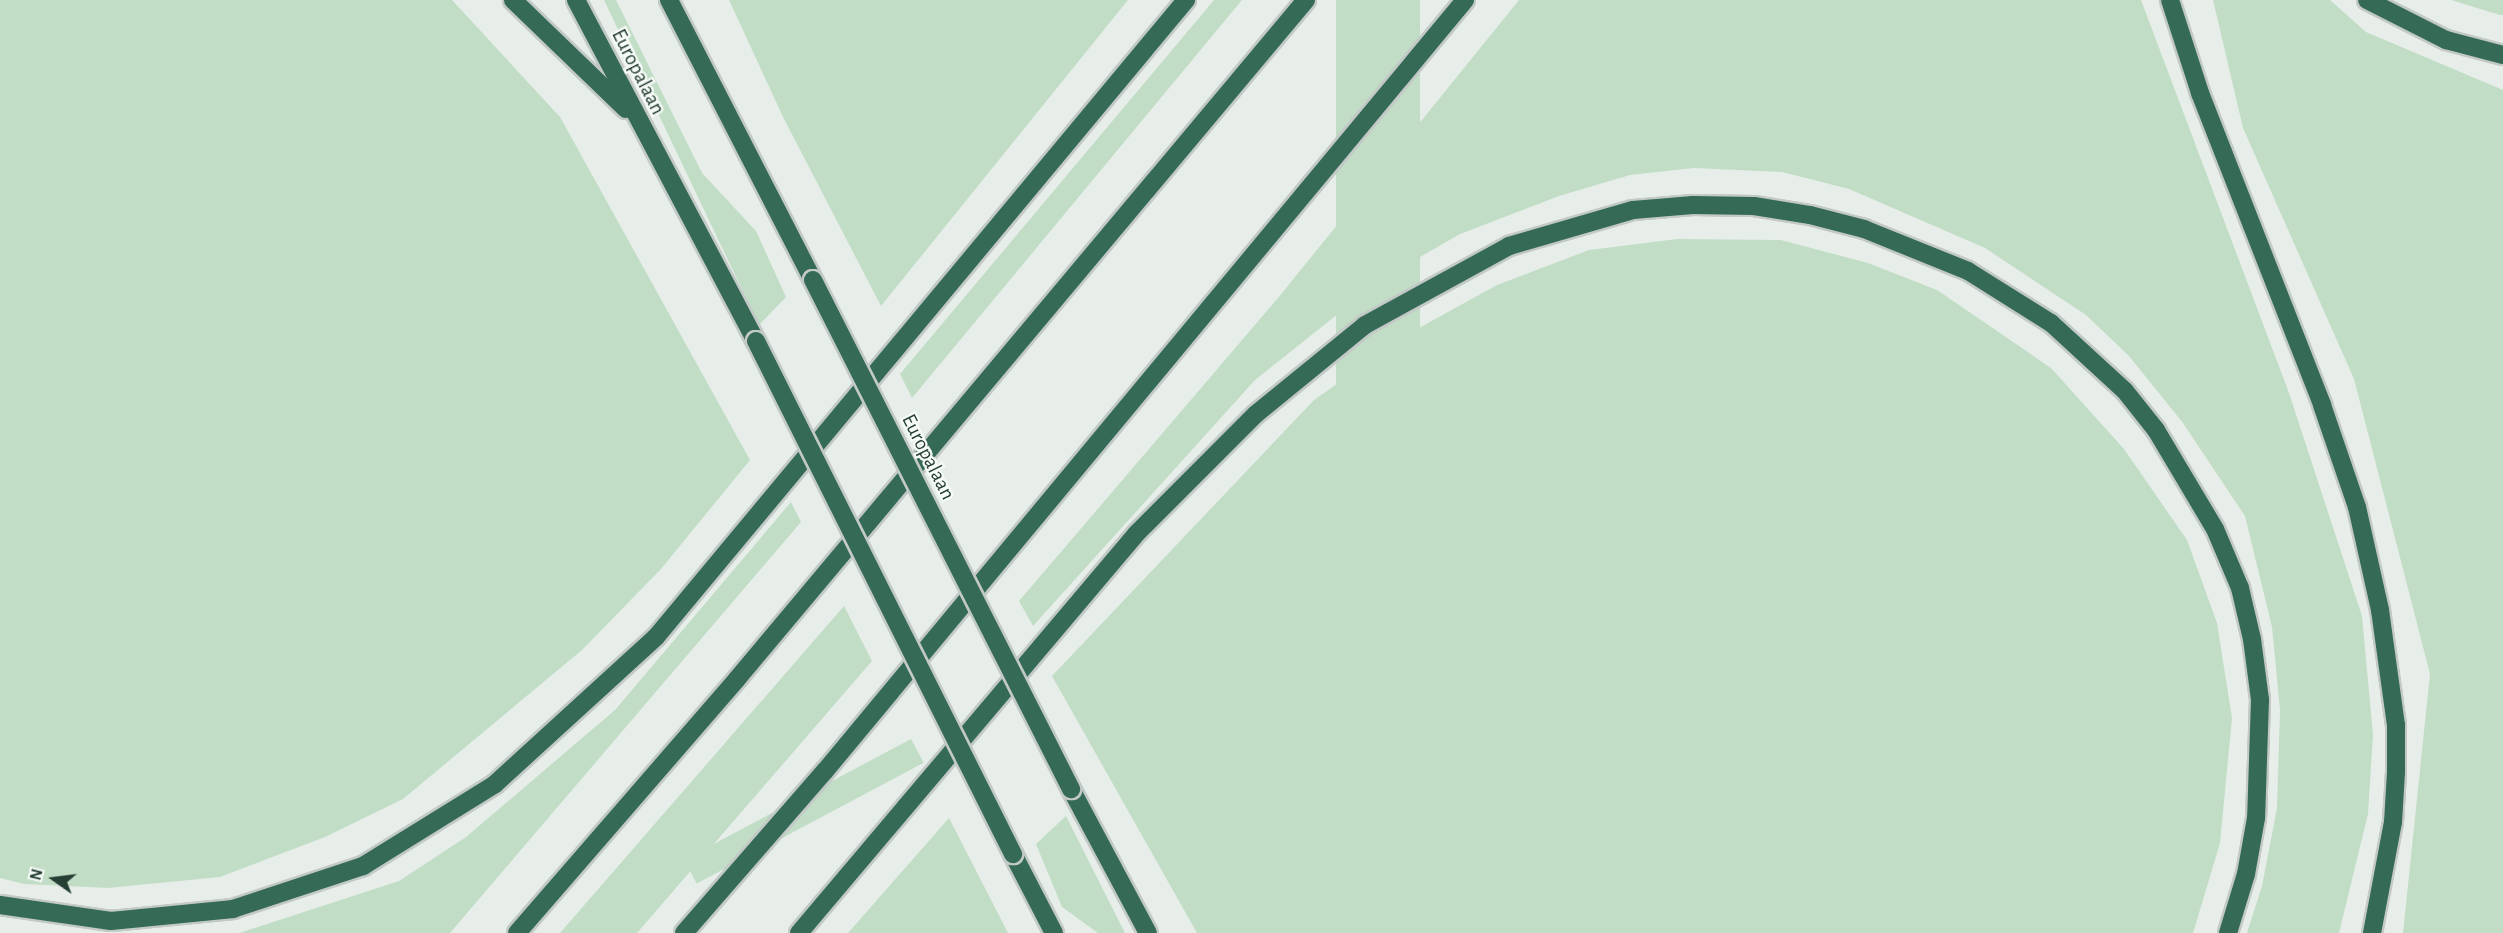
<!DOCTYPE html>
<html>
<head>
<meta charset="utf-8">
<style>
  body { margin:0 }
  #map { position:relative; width:2503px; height:933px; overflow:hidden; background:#e7eeea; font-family:"Alegreya Sans",sans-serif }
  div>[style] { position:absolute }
  .green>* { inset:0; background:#c2ddc5; transform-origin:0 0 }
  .roads { filter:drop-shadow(2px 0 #c2c9c6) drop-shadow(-2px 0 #c2c9c6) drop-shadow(0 2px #c2c9c6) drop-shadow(0 -2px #c2c9c6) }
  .highway>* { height:18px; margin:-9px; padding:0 9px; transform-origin:9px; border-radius:9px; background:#346a56 }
  .bridges { filter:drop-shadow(2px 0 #c2c9c6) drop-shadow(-2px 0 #c2c9c6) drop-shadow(0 2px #c2c9c6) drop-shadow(0 -2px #c2c9c6) }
  .highway-bridge>* { height:18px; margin:-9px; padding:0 9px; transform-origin:9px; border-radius:9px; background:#346a56 }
  span { translate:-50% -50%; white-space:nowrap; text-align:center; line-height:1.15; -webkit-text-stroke:4.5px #f7fbf8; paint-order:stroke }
  .street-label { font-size:21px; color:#263f35 }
  .north { position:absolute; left:24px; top:849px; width:60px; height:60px; -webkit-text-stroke:4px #f7fbf8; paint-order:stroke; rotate:284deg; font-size:16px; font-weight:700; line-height:24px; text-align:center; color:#263f35 }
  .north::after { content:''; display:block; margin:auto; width:21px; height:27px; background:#263f35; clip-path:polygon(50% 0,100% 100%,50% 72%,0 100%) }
</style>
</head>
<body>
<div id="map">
  <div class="green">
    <div style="clip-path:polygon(0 0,452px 0,560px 117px,750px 460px,661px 569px,582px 650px,403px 799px,325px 837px,220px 877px,108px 888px,24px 884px,0 878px)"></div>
    <div style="clip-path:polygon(604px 0,616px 0,702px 173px,756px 231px,786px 297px,759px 325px)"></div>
    <div style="clip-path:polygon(729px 0,1128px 0,881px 306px,783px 117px)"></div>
    <div style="clip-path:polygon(1214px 0,1242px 0,912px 398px,900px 374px)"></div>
    <div style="left:1336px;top:0;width:84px;height:603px"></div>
    <div style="clip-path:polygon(1519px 0,2141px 0,2289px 393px,2362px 616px,2373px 735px,2368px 814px,2339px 933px,2247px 933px,2262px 886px,2277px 808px,2280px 710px,2272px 627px,2245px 516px,2183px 423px,2129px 356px,2086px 315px,1985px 248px,1849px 189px,1782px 172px,1694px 168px,1630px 175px,1559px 196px,1460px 234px,1382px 279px,1255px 380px,1033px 626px,1019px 601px,1278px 298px)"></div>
    <div style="clip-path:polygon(2213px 0,2330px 0,2366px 32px,2503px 90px,2503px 933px,2403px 933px,2430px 674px,2354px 379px,2243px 128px)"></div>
    <div style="clip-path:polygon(2451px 0,2503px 0,2503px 15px,2500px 15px)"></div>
    <div style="clip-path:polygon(1677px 239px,1781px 240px,1868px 263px,1937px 290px,2051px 368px,2124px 449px,2187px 540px,2217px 623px,2232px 718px,2220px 843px,2193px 933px,1197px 933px,1052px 676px,1314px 400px,1408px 334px,1497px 285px,1589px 250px)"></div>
    <div style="clip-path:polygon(791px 502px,801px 522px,450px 933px,239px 933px,399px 881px,466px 837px,615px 710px)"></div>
    <div style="clip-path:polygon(844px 606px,872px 661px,637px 933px,560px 933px)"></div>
    <div style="left:911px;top:739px;width:27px;height:257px;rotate:62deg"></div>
    <div style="clip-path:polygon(1066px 816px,1125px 933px,1098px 933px,1062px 907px,1036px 844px)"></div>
    <div style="clip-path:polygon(949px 818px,1008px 933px,848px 933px)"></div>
  </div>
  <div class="roads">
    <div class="highway">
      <div style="left:513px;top:0;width:157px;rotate:44deg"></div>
      <div style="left:576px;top:0;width:386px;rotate:62.2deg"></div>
      <div style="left:669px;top:0;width:315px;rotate:62.8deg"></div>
      <div style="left:2170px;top:0;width:98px;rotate:72.1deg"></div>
      <div style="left:2200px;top:93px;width:335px;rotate:68.6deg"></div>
      <div style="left:2322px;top:405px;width:108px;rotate:71.1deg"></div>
      <div style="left:2357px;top:507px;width:106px;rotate:77.4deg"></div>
      <div style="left:2380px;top:610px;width:116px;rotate:82.1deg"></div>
      <div style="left:2396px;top:725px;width:47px;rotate:90deg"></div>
      <div style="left:2396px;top:772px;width:50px;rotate:93.4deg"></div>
      <div style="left:2393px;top:822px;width:113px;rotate:100.7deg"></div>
      <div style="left:2367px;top:0;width:89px;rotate:26.9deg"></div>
      <div style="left:2446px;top:40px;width:59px;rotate:14.7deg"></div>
      <div style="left:1071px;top:789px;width:163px;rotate:61.9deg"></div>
      <div style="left:1013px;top:854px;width:89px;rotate:62.6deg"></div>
      <div style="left:0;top:905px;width:112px;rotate:8.2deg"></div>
      <div style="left:111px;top:921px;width:123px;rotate:-5.6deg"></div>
      <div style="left:233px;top:909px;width:137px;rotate:-18.3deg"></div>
      <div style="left:363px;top:866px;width:155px;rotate:-31.8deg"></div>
      <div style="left:495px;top:784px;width:218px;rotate:-42.4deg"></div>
      <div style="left:656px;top:637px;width:829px;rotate:-50.24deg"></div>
      <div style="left:517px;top:933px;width:336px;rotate:-49.1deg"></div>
      <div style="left:737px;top:679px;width:886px;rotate:-50.04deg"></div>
      <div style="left:684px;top:933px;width:215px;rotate:-49deg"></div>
      <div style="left:825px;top:771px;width:1002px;rotate:-50.3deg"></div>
      <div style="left:799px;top:933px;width:524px;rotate:-49.8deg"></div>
      <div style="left:1137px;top:533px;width:168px;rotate:-45deg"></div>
      <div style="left:1256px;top:414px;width:141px;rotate:-39.2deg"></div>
      <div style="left:1365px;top:325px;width:164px;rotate:-28.7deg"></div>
      <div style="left:1509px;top:246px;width:129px;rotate:-16.2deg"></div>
      <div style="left:1633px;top:210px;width:60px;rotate:-4.8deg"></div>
      <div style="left:1693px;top:205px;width:61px;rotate:0.9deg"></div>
      <div style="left:1754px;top:206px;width:57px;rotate:9.1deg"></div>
      <div style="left:1810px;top:215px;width:56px;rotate:14.5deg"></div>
      <div style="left:1864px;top:229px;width:112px;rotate:22deg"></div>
      <div style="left:1968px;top:271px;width:98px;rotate:32.1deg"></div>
      <div style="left:2051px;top:323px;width:100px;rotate:42.6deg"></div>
      <div style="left:2125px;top:391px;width:50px;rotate:51.5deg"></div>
      <div style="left:2156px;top:430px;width:115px;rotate:59.2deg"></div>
      <div style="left:2215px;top:529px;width:64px;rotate:67deg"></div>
      <div style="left:2240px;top:588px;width:52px;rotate:76.8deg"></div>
      <div style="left:2252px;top:639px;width:62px;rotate:82.5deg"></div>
      <div style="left:2260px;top:700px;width:118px;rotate:91.9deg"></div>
      <div style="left:2256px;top:818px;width:57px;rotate:100.1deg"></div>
      <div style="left:2246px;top:874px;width:62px;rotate:107deg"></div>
    </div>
  </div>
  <div class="bridges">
    <div class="highway-bridge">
      <div style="left:813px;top:280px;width:571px;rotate:63.12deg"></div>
      <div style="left:756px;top:341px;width:574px;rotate:63.39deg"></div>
    </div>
  </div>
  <div class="street-label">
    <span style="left:638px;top:72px;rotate:63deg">Europalaan</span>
    <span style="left:928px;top:457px;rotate:63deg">Europalaan</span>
  </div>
  <div class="north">N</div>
</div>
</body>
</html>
